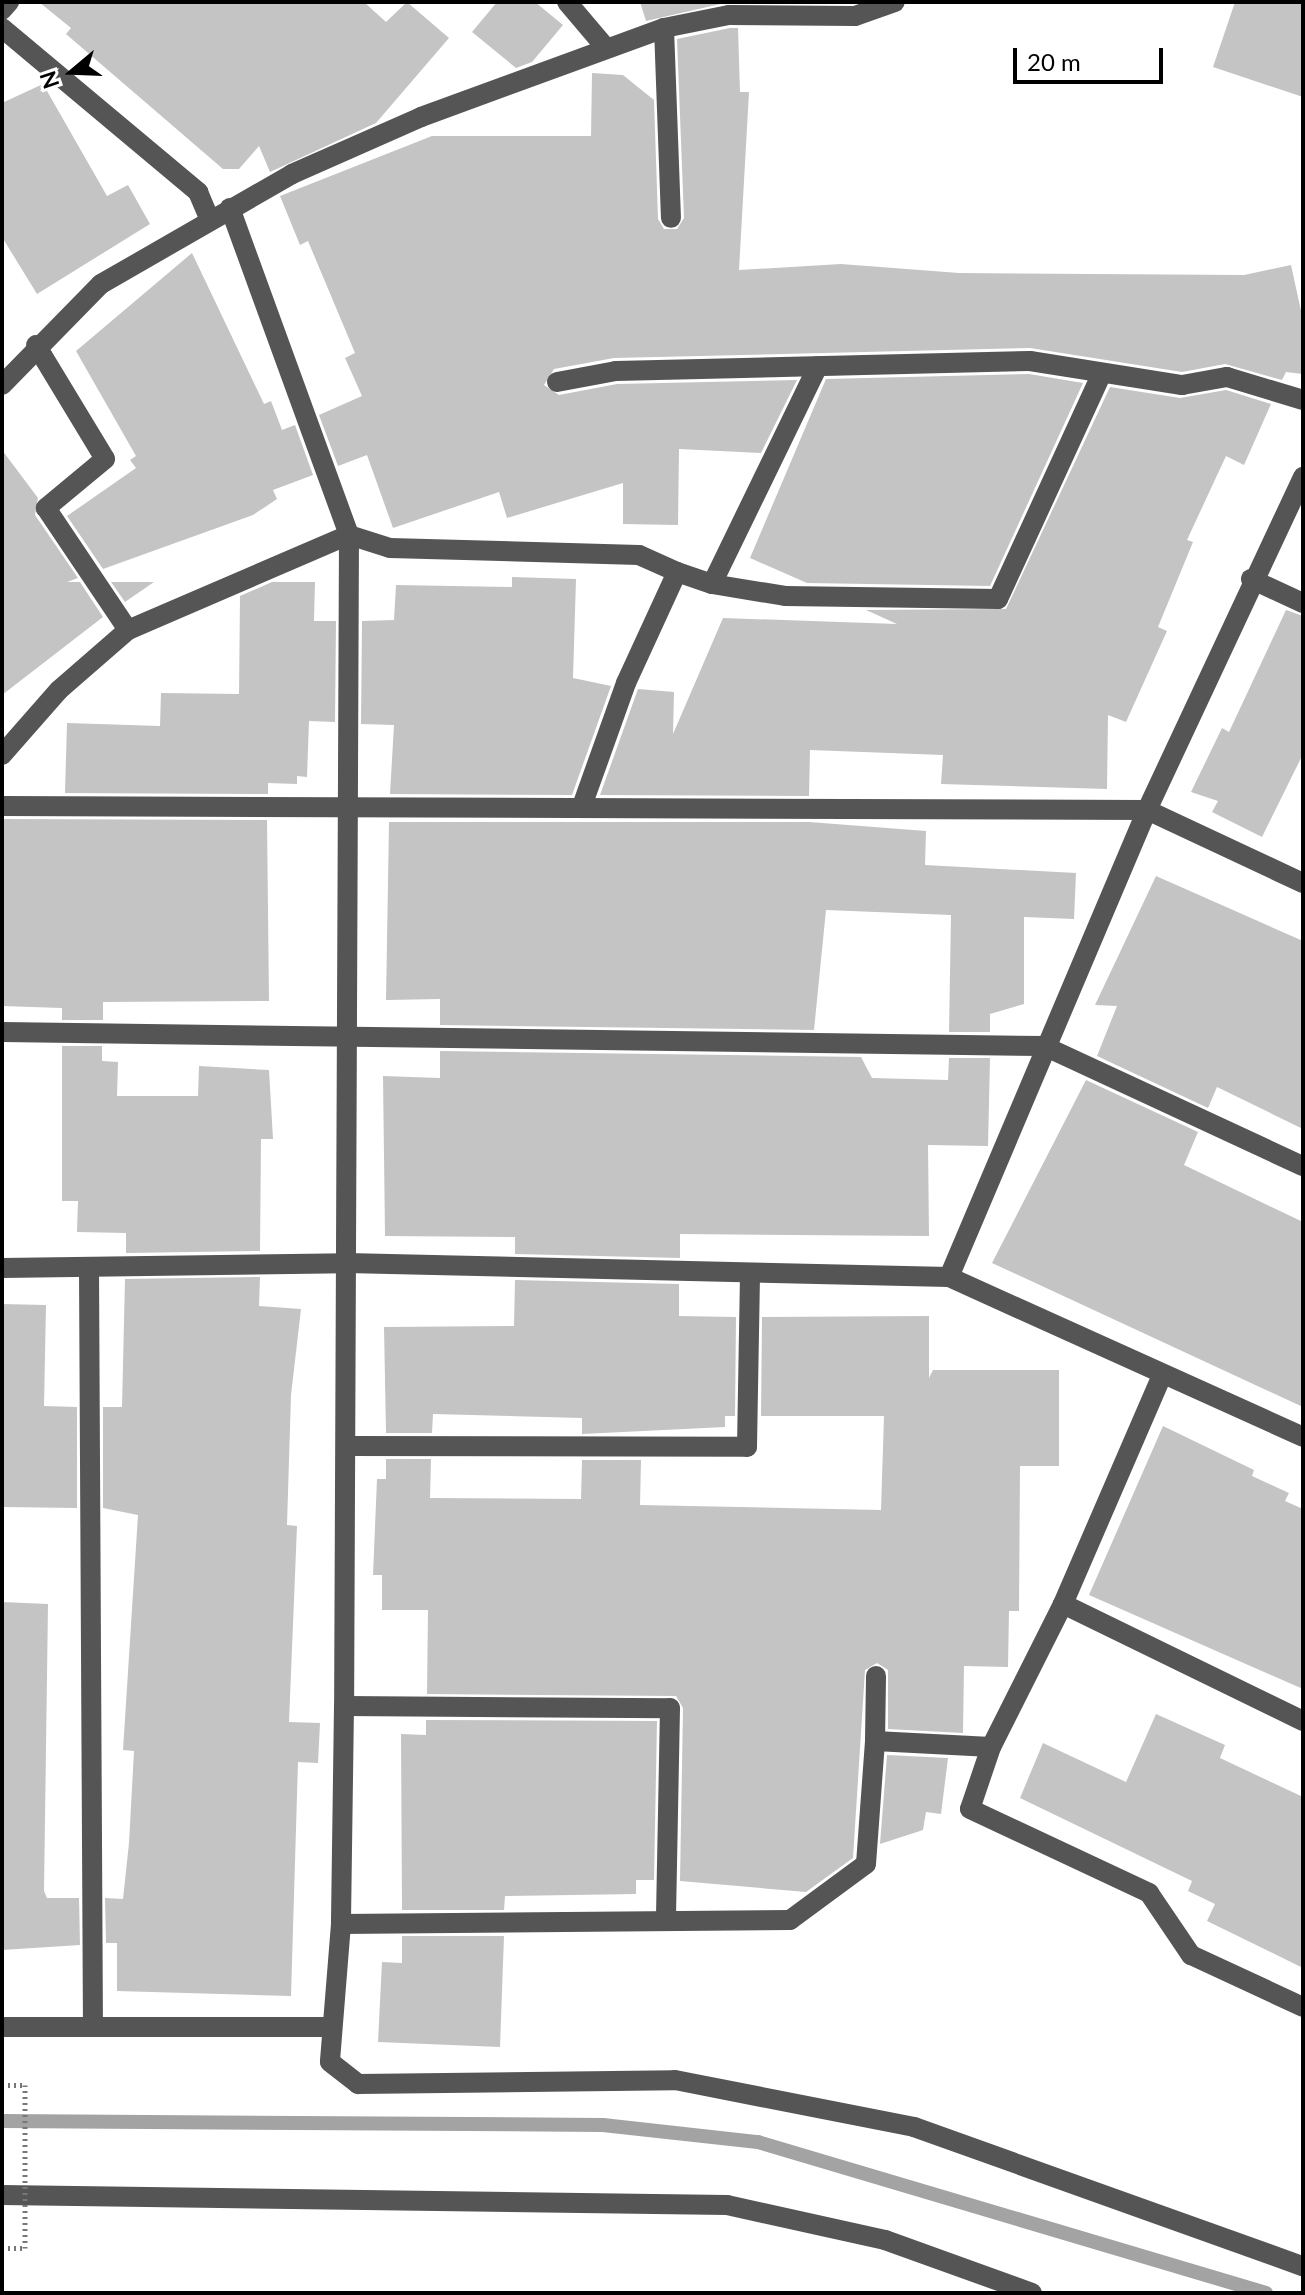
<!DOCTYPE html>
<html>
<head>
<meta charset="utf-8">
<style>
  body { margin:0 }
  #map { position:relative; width:1305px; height:2295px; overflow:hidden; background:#fff; font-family:Lato,sans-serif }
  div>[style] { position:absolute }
  .stream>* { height:14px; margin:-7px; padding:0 7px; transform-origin:7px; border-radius:7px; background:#a3a3a3 }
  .building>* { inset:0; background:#c4c4c4 }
  .path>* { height:5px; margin-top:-2.5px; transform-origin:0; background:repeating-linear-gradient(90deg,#777 0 2px,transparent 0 6px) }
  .minor>* { height:20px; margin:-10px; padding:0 10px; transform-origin:10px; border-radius:10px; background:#555 }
  .path-bridge>* { height:5px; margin-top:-2.5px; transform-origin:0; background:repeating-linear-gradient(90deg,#777 0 2px,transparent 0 6px) }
  span { translate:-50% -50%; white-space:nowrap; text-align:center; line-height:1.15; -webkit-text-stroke:6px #fff; paint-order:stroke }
  .frame { position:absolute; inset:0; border:4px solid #000; pointer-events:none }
  .north { position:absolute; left:32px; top:32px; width:80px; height:80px; -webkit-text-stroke:6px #fff; paint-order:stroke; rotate:251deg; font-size:22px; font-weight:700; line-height:32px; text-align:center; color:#000 }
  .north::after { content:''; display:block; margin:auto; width:28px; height:36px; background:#000; clip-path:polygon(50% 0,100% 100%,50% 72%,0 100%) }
  .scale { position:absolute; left:1013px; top:48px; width:150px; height:36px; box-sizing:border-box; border:4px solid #000; border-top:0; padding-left:10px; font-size:24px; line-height:28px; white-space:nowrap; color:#000; -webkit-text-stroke:6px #fff; paint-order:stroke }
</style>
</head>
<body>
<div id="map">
  <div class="stream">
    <div style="left:2px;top:2121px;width:601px;rotate:0.38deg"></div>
    <div style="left:603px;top:2125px;width:156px;rotate:6.3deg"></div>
    <div style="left:758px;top:2142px;width:530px;rotate:16.55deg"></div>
  </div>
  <div class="building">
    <div style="clip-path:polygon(39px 2px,364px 2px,386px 22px,407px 2px,449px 38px,376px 123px,270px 172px,259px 146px,239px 169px,223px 169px,66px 34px,71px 28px)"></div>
    <div style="clip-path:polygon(497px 2px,535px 2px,563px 25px,532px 62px,516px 68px,472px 32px)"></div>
    <div style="clip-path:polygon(640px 2px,729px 2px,646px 21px)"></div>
    <div style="clip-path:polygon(1235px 2px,1303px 2px,1303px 97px,1213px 67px)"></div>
    <div style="clip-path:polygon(730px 28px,738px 28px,740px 92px,749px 92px,739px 270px,841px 264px,959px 273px,1244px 275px,1291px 265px,1303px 320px,1303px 374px,1286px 372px,1282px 380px,1225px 364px,1182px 372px,1030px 348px,614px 358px,554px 369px,544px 385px,559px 395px,617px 384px,797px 380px,761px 453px,679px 449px,678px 525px,623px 524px,623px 483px,507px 518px,499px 492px,393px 528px,367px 455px,338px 466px,319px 415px,362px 396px,345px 358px,355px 353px,308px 241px,300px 245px,280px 196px,432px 136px,591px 136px,592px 73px,623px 75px,654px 100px,658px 219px,664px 229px,677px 229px,684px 218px,677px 39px)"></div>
    <div style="clip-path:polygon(43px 84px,107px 196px,128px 185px,150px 224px,37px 294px,2px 237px,2px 103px)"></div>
    <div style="clip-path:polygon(192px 253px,264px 404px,271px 401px,282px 430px,295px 425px,313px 475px,273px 490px,277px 499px,253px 515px,103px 569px,67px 516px,136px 468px,130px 460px,136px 456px,76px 351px)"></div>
    <div style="clip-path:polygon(1029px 374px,1083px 383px,990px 586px,807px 583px,750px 558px,826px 379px)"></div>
    <div style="clip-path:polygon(1110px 387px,1180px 398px,1226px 390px,1271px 404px,1244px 465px,1226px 456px,1187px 540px,1193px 542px,1158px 627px,1167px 631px,1126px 722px,1108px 715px,1107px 789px,941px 784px,943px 755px,810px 750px,809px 796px,600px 795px,638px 689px,674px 692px,673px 734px,723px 618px,897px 624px,866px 610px,1006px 609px)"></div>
    <div style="clip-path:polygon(2px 450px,38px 498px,35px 515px,78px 578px,67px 582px,80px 582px,103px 617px,2px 695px)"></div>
    <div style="clip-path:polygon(512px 577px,576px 579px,573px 678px,611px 686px,572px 795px,390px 794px,394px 725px,361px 724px,362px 621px,394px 620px,396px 585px,512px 587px)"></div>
    <div style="clip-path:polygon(111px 582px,154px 582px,125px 602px)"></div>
    <div style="clip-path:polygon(272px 582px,315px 582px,314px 621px,336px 621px,335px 722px,309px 721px,307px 777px,297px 776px,297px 784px,268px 783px,268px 794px,65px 793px,67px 723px,160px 726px,161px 693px,239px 694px,240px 596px)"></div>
    <div style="clip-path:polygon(1286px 610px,1303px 616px,1303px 754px,1262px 837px,1212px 812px,1218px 801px,1191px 792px,1222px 728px,1229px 732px)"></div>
    <div style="clip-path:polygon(2px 819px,267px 820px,269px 1001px,103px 1002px,103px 1020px,62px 1020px,62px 1008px,2px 1006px)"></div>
    <div style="clip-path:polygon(389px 822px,809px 822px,926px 831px,925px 865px,1076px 873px,1074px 919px,1024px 917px,1024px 1004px,990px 1014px,990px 1032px,949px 1032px,951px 915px,826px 910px,814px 1030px,440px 1025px,440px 999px,386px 1000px)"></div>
    <div style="clip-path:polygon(1156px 876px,1303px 941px,1303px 1129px,1217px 1087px,1208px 1108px,1097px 1056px,1117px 1006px,1095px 1005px)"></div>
    <div style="clip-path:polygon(62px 1046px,102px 1046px,102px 1061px,118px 1062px,117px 1096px,198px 1096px,199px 1066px,269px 1070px,273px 1139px,261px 1139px,260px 1251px,126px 1253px,126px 1233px,77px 1232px,78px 1201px,62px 1201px)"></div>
    <div style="clip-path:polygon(440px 1051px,861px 1057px,872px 1078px,948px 1080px,949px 1058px,990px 1058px,988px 1146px,928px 1145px,929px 1236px,680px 1234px,680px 1258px,515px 1254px,515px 1237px,385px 1236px,383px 1076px,440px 1078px)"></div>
    <div style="clip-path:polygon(1086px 1080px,1198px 1132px,1184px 1165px,1303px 1222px,1303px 1407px,992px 1263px)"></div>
    <div style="clip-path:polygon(260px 1277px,259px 1306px,301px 1309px,291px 1395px,287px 1525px,297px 1526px,289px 1722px,320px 1723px,318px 1763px,298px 1762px,291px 1996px,117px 1991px,117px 1943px,106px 1943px,105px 1898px,123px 1899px,129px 1843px,134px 1751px,123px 1750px,138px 1515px,103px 1508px,103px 1407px,122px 1407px,125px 1279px)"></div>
    <div style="clip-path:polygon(515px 1280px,679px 1284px,679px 1316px,736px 1317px,735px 1416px,725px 1416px,725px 1427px,582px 1434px,582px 1418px,433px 1414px,432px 1433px,386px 1433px,384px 1327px,514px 1326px)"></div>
    <div style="clip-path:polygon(2px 1304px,46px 1305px,44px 1406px,77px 1407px,77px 1508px,2px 1507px)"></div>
    <div style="clip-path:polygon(929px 1316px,929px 1378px,933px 1370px,1059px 1370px,1059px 1466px,1020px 1466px,1019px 1611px,1009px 1611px,1008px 1667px,964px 1666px,963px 1733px,888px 1729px,888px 1670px,877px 1663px,865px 1670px,853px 1858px,806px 1892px,680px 1881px,683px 1708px,676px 1696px,427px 1694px,428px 1610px,382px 1610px,382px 1575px,373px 1575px,377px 1479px,386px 1479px,386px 1459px,431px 1459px,430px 1498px,581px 1499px,582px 1460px,641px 1460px,640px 1505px,881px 1510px,884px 1416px,761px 1416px,762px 1317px)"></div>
    <div style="clip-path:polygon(1163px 1426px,1254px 1470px,1252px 1476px,1289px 1493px,1285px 1501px,1303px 1509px,1303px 1689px,1089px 1595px)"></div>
    <div style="clip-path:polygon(2px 1602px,48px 1604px,44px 1891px,47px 1898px,79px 1898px,80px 1945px,2px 1950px)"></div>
    <div style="clip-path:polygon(1156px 1714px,1225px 1745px,1220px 1758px,1303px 1797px,1303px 1968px,1207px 1921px,1215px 1904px,1188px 1891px,1192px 1881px,1020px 1798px,1043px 1743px,1126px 1782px)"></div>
    <div style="clip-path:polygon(426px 1720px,657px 1721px,654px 1880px,636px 1880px,636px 1894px,505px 1896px,504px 1910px,402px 1910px,401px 1734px,426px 1735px)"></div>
    <div style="clip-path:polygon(887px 1755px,948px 1758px,941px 1814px,926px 1812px,923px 1830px,880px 1844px)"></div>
    <div style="clip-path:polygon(402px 1936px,504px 1936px,500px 2047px,378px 2042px,382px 1962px,402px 1963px)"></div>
  </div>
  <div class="path">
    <div style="left:2px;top:2085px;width:23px"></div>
    <div style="left:2px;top:2248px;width:23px"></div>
    <div style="left:396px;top:2293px;width:302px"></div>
  </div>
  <div class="minor">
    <div style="left:567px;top:2px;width:60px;rotate:49.7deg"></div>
    <div style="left:2px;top:10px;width:11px;rotate:-49deg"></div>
    <div style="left:2px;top:28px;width:256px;rotate:39.9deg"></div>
    <div style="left:198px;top:192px;width:30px;rotate:67deg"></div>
    <div style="left:664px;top:28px;width:190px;rotate:87.9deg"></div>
    <div style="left:230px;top:208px;width:348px;rotate:70deg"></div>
    <div style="left:349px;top:535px;width:1171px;rotate:90.24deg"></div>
    <div style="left:344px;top:1706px;width:218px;rotate:90.8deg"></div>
    <div style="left:341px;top:1924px;width:138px;rotate:94.6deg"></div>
    <div style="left:330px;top:2062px;width:36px;rotate:38deg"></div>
    <div style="left:358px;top:2084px;width:317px;rotate:-0.7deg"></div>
    <div style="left:675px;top:2080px;width:244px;rotate:11.1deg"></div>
    <div style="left:914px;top:2127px;width:413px;rotate:19.7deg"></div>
    <div style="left:36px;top:345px;width:133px;rotate:58.8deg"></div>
    <div style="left:105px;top:459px;width:77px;rotate:140.3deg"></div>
    <div style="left:46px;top:508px;width:147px;rotate:56.1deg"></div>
    <div style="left:557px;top:382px;width:60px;rotate:-10.6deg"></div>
    <div style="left:616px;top:371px;width:414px;rotate:-1.4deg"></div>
    <div style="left:1030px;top:361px;width:154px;rotate:9deg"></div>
    <div style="left:1182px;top:385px;width:46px;rotate:-10.1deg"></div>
    <div style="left:1227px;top:377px;width:79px;rotate:16.8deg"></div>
    <div style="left:2px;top:385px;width:141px;rotate:-45.6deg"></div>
    <div style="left:101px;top:284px;width:220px;rotate:-29.9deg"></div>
    <div style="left:292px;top:174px;width:141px;rotate:-23.8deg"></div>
    <div style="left:421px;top:117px;width:259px;rotate:-20.1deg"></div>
    <div style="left:664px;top:28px;width:66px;rotate:-11.3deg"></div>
    <div style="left:729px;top:15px;width:126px;rotate:0.5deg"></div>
    <div style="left:855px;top:16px;width:42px;rotate:-19.3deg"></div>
    <div style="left:1251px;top:579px;width:57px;rotate:24.8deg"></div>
    <div style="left:712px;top:584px;width:74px;rotate:9.3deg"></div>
    <div style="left:785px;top:596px;width:213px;rotate:0.8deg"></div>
    <div style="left:998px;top:599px;width:247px;rotate:-65.3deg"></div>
    <div style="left:2px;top:755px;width:86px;rotate:-48.8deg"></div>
    <div style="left:59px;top:690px;width:91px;rotate:-41deg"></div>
    <div style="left:128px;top:630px;width:241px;rotate:-23.3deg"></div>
    <div style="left:349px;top:535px;width:43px;rotate:17.6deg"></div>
    <div style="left:390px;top:548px;width:249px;rotate:1.6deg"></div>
    <div style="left:639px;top:555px;width:42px;rotate:24.1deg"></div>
    <div style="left:2px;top:806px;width:1145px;rotate:0.2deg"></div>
    <div style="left:1147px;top:810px;width:172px;rotate:25.1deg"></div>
    <div style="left:582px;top:806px;width:131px;rotate:-70.3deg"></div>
    <div style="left:626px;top:683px;width:122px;rotate:-65.3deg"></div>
    <div style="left:677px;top:572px;width:37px;rotate:19deg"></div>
    <div style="left:712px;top:584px;width:242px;rotate:-64.1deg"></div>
    <div style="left:2px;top:1032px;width:1042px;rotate:0.77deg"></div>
    <div style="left:1044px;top:1046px;width:285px;rotate:24.9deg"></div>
    <div style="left:2px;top:1268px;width:344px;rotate:-0.8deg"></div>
    <div style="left:346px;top:1263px;width:603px;rotate:1.33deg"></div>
    <div style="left:949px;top:1277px;width:388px;rotate:24.3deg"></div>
    <div style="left:89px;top:1269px;width:757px;rotate:89.7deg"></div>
    <div style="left:949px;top:1277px;width:507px;rotate:-67.02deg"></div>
    <div style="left:1147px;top:810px;width:368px;rotate:-64.9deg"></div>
    <div style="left:347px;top:1446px;width:400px;rotate:0.1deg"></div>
    <div style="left:747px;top:1447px;width:173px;rotate:-89deg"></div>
    <div style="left:1063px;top:1604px;width:249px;rotate:-66.6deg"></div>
    <div style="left:344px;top:1706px;width:326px;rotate:0.4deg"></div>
    <div style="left:670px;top:1708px;width:213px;rotate:91.1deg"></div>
    <div style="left:1303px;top:1721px;width:267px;rotate:-154deg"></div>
    <div style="left:1063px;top:1604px;width:160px;rotate:116.7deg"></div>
    <div style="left:991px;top:1747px;width:65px;rotate:108.7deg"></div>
    <div style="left:970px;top:1809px;width:198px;rotate:25.1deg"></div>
    <div style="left:1149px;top:1893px;width:75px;rotate:55.9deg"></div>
    <div style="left:1191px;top:1955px;width:123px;rotate:24.9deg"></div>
    <div style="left:875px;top:1741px;width:65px;rotate:-89.1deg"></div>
    <div style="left:341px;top:1924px;width:449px;rotate:-0.5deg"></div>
    <div style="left:790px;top:1920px;width:94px;rotate:-36.4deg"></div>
    <div style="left:866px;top:1864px;width:123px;rotate:-85.8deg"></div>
    <div style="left:875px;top:1741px;width:116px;rotate:3deg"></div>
    <div style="left:2px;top:2027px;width:329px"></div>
    <div style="left:2px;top:2195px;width:725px;rotate:0.79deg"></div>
    <div style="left:727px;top:2205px;width:162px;rotate:12.5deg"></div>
    <div style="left:885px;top:2240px;width:156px;rotate:19.8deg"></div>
  </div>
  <div class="path-bridge">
    <div style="left:25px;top:2248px;width:163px;rotate:-90deg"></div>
  </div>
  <div class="frame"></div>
  <div class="north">N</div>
  <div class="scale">20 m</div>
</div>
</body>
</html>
